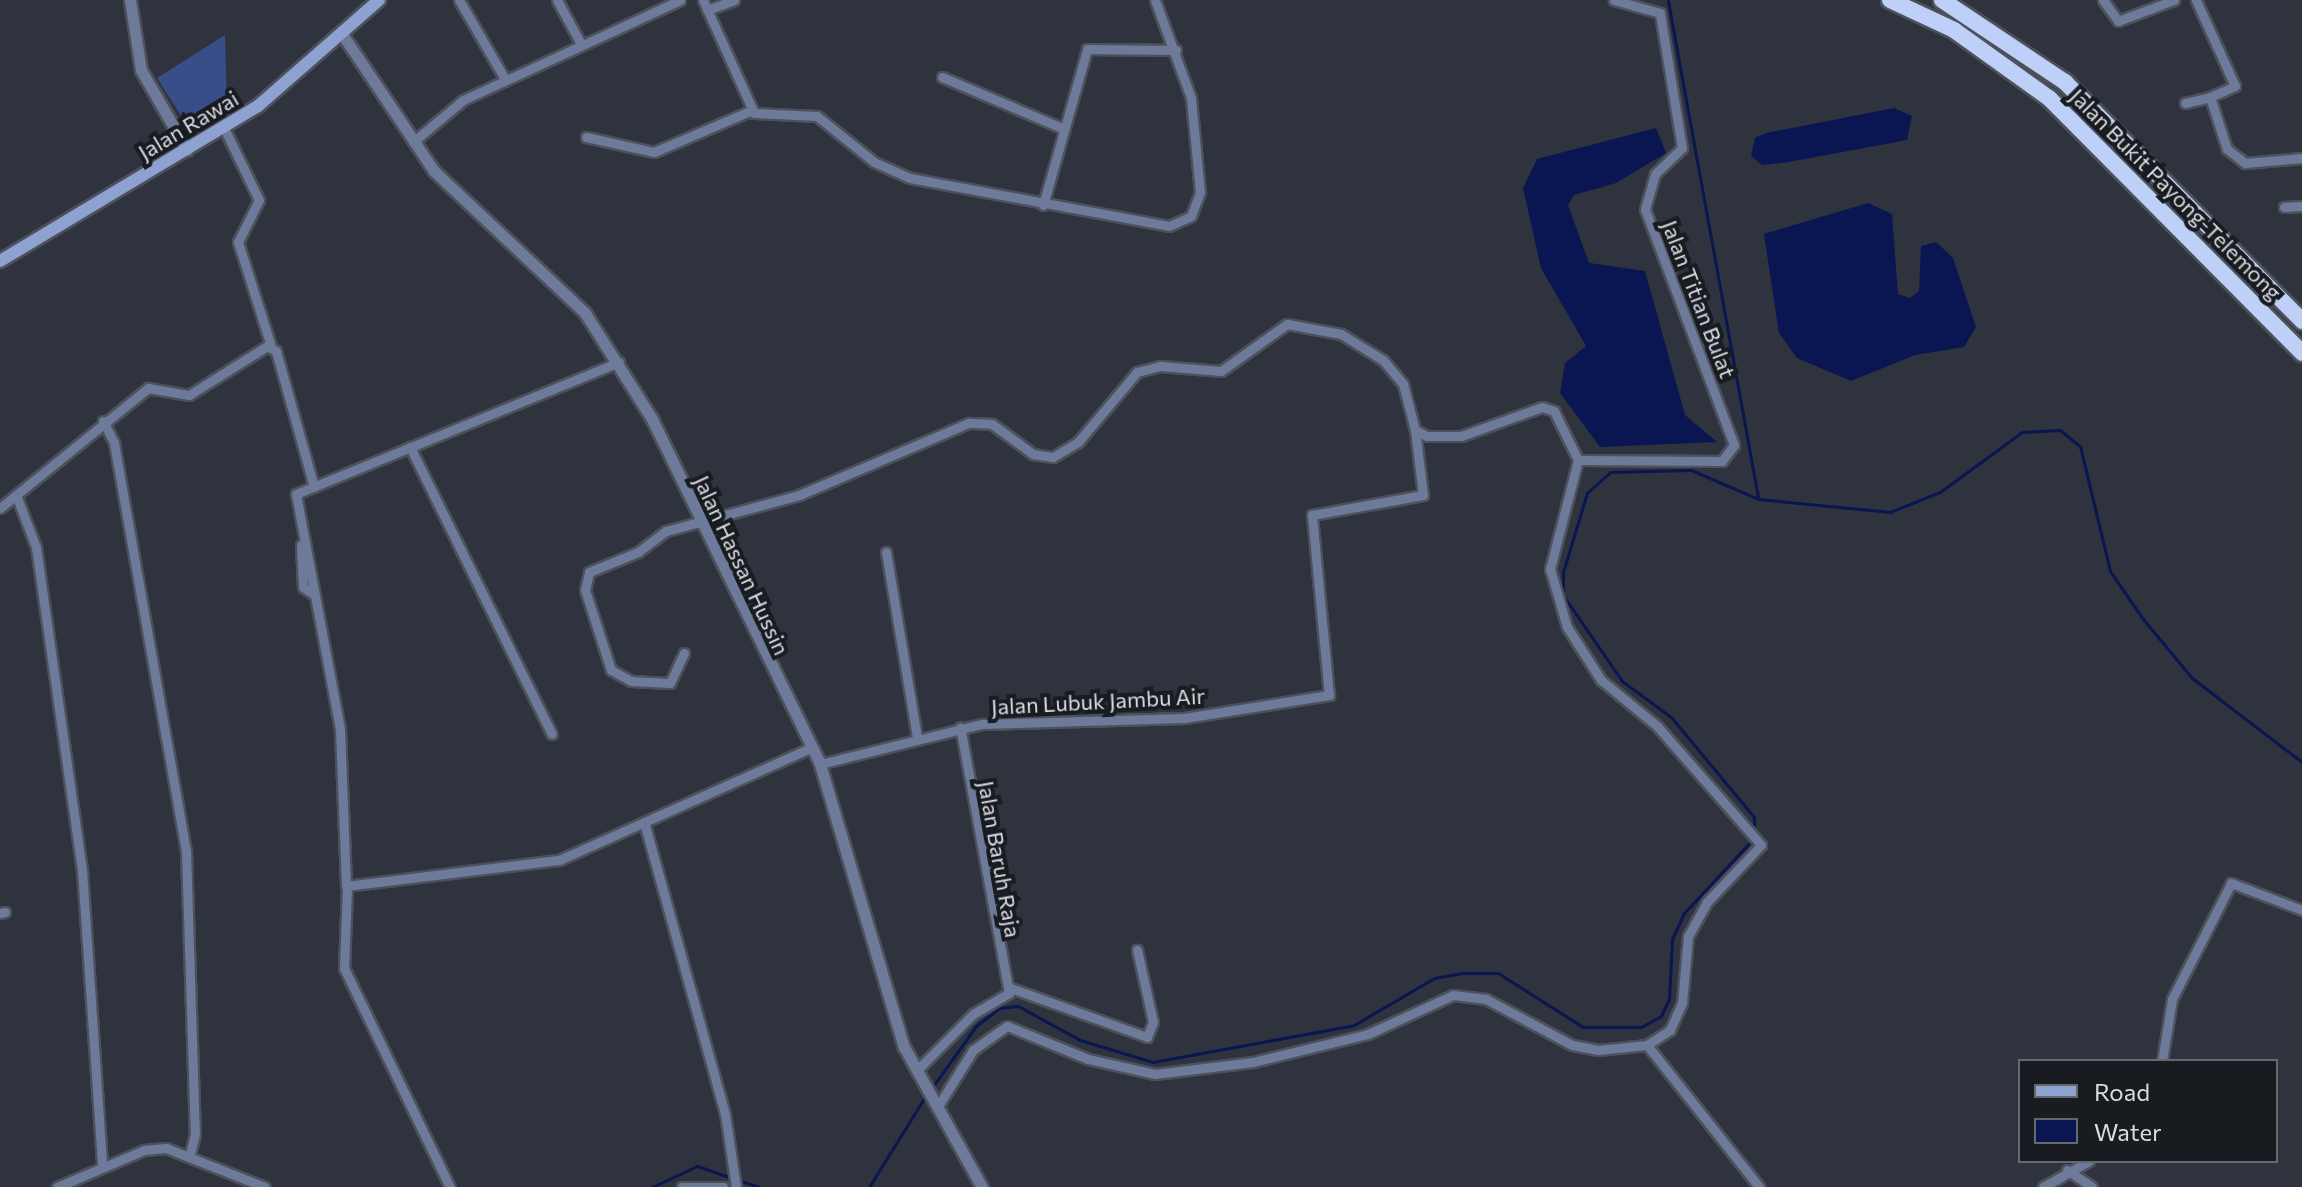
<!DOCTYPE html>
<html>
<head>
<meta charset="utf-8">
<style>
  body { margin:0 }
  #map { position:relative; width:2302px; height:1187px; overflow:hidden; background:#2e333d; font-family:Commissioner,sans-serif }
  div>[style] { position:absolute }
  .green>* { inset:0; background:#394e89 }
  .water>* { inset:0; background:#091652 }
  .stream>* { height:3px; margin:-1.5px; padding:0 1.5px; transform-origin:1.5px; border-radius:1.5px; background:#091652 }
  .roads { filter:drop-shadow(2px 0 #4d515b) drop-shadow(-2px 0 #4d515b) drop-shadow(0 2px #4d515b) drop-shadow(0 -2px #4d515b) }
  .minor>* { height:9px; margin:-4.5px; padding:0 4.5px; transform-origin:4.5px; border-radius:4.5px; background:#6d7a99 }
  .tertiary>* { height:11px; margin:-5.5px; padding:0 5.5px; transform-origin:5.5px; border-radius:5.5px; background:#6d7a99 }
  .secondary>* { height:12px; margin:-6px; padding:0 6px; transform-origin:6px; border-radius:6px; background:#8ea2d2 }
  .trunk>* { height:16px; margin:-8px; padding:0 8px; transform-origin:8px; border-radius:8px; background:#becff8 }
  span { translate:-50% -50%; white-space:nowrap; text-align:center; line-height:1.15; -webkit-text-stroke:8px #181b1f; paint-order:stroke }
  .street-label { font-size:22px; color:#d9dce3 }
  .legend { position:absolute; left:2018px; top:1059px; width:260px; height:104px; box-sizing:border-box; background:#181b1f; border:2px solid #65686d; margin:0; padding:10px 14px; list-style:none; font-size:24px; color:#d9dce3 }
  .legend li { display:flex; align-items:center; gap:16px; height:40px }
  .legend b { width:40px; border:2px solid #65686d }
</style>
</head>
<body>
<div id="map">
  <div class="green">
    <div style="clip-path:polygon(225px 35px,227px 111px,192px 133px,157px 78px)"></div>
  </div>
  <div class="water">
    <div style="clip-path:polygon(1894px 108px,1912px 116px,1907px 140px,1783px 163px,1762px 165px,1751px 156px,1755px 138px,1766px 133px)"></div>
    <div style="clip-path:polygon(1656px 128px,1666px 153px,1616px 183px,1574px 195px,1568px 205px,1589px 263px,1645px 271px,1685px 415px,1717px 442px,1600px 447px,1560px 393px,1565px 363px,1586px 346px,1541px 268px,1523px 188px,1537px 159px)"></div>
    <div style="clip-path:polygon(1868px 203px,1892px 214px,1898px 294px,1910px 298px,1919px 291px,1921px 246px,1936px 242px,1953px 258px,1976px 327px,1964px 347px,1915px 355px,1851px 381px,1797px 358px,1779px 333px,1764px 234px)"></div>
  </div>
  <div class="stream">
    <div style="left:1668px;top:1px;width:504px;rotate:79.72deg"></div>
    <div style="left:1754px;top:833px;width:16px;rotate:-90deg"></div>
    <div style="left:1754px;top:817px;width:130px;rotate:-129.7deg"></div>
    <div style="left:1671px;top:717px;width:61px;rotate:-143.7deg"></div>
    <div style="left:1622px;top:681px;width:104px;rotate:-124.5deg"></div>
    <div style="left:1563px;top:595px;width:23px;rotate:-90deg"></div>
    <div style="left:1563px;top:572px;width:83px;rotate:-73.1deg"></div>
    <div style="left:1587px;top:493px;width:31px;rotate:-42deg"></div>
    <div style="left:1610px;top:472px;width:81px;rotate:-1.4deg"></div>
    <div style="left:1691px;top:470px;width:73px;rotate:23.4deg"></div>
    <div style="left:1758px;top:499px;width:133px;rotate:5.6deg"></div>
    <div style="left:1890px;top:512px;width:54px;rotate:-21.8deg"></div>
    <div style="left:1940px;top:492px;width:102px;rotate:-36.2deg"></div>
    <div style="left:2022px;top:432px;width:38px;rotate:-3deg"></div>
    <div style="left:2060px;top:430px;width:26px;rotate:39deg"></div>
    <div style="left:2080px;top:446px;width:129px;rotate:76.5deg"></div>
    <div style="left:2110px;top:571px;width:58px;rotate:55.5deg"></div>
    <div style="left:2143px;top:619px;width:77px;rotate:50.3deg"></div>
    <div style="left:2192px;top:678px;width:138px;rotate:37.4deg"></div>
    <div style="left:931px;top:1089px;width:77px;rotate:-54.5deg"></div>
    <div style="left:976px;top:1026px;width:29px;rotate:-38deg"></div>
    <div style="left:999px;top:1008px;width:19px;rotate:-6deg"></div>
    <div style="left:1018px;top:1006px;width:71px;rotate:28.7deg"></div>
    <div style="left:1080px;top:1040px;width:76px;rotate:16.8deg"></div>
    <div style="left:1153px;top:1062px;width:204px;rotate:-10.4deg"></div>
    <div style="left:1354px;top:1025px;width:93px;rotate:-30.4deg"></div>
    <div style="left:1434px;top:978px;width:29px;rotate:-10deg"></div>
    <div style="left:1463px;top:973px;width:35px"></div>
    <div style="left:1498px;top:973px;width:101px;rotate:32.4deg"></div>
    <div style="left:1583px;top:1027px;width:58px"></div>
    <div style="left:1641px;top:1027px;width:23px;rotate:-29deg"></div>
    <div style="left:1661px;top:1016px;width:19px;rotate:-65deg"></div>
    <div style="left:1669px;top:999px;width:60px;rotate:-87.1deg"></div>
    <div style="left:1672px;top:939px;width:29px;rotate:-65deg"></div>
    <div style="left:1684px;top:913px;width:100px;rotate:-47deg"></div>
    <div style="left:652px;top:1187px;width:50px;rotate:-25deg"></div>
    <div style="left:697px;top:1166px;width:65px;rotate:18.7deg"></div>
    <div style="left:869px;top:1187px;width:108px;rotate:-58.2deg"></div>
  </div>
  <div class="roads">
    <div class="minor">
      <div style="left:459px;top:0;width:91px;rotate:59.8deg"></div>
      <div style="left:557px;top:0;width:50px;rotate:61.4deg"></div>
      <div style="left:703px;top:0;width:124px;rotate:65.7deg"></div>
      <div style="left:754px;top:113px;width:63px;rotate:2.7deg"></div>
      <div style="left:817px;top:116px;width:73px;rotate:38.9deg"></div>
      <div style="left:874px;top:162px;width:39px;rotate:24deg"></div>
      <div style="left:910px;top:178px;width:263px;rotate:10.5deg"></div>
      <div style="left:1169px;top:226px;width:24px;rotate:-24deg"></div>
      <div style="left:1191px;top:216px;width:26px;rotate:-69deg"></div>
      <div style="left:1200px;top:192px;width:94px;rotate:-95.5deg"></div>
      <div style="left:1191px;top:98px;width:104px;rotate:-110.2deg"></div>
      <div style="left:2103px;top:0;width:26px;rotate:54deg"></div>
      <div style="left:2118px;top:21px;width:60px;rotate:-20.6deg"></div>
      <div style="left:2196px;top:0;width:94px;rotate:65.6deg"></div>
      <div style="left:2235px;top:86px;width:27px;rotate:156deg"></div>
      <div style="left:2210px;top:97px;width:55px;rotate:71.9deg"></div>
      <div style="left:2227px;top:149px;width:23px;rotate:38deg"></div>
      <div style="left:2245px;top:163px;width:57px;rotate:-5deg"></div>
      <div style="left:707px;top:10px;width:29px;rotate:-20deg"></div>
      <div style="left:942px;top:77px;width:130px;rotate:23deg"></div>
      <div style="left:2185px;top:103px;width:26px;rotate:-13deg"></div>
      <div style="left:224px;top:128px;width:80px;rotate:64.1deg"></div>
      <div style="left:259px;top:200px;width:47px;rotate:116.6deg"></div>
      <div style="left:238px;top:242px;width:109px;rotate:72.4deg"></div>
      <div style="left:586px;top:137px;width:70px;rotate:12.4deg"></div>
      <div style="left:654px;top:152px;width:104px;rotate:-23.1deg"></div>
      <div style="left:413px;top:142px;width:65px;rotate:-40deg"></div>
      <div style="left:463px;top:100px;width:239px;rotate:-24.7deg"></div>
      <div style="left:1043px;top:205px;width:162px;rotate:-74.2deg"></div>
      <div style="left:1087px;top:49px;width:89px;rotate:0.6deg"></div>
      <div style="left:2284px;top:207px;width:18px;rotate:-3deg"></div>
      <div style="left:619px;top:362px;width:349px;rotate:157.8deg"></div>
      <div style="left:296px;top:494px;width:239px;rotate:79.4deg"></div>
      <div style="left:340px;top:729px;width:157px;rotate:87.8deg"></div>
      <div style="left:346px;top:886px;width:215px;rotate:-7deg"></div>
      <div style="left:559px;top:860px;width:276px;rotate:-24deg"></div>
      <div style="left:103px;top:421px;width:25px;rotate:63deg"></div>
      <div style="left:114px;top:443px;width:414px;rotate:80deg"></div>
      <div style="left:186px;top:851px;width:283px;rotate:88.2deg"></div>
      <div style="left:195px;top:1134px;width:21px;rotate:104deg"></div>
      <div style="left:410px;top:447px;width:320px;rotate:63.7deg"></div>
      <div style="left:1578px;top:460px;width:144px;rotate:0.4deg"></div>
      <div style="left:1722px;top:461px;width:20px;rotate:-53deg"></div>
      <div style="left:1734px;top:445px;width:252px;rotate:-110.7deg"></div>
      <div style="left:1645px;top:209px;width:36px;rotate:-74deg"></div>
      <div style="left:1655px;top:174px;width:37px;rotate:-44deg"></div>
      <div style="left:1682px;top:148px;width:137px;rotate:-99.3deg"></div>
      <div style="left:1660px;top:13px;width:48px;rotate:-164.2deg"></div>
      <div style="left:16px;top:495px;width:56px;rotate:69deg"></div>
      <div style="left:36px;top:547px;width:326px;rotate:81.9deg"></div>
      <div style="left:82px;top:870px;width:298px;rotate:86.1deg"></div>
      <div style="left:0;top:508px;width:191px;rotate:-39deg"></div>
      <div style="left:148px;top:388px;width:42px;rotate:9.7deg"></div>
      <div style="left:189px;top:395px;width:92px;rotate:-32.1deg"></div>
      <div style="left:267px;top:346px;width:10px;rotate:29deg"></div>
      <div style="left:276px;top:351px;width:141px;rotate:74.4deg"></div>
      <div style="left:301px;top:545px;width:42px;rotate:87.3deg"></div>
      <div style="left:303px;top:587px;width:11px;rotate:34deg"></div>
      <div style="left:886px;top:552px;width:189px;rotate:80.5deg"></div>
      <div style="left:684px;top:653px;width:33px;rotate:115deg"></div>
      <div style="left:670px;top:683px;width:39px;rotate:-177deg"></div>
      <div style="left:631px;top:681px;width:23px;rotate:-151deg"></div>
      <div style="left:611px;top:670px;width:84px;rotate:-108deg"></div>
      <div style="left:585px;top:590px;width:18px;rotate:-77deg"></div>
      <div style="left:589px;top:572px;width:53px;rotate:-22.2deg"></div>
      <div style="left:638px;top:552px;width:35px;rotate:-37deg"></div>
      <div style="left:666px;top:531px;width:138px;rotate:-15.1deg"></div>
      <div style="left:799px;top:495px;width:185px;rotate:-23deg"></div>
      <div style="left:969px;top:423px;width:23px;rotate:2deg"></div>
      <div style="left:992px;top:424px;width:51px;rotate:36.2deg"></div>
      <div style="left:1033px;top:454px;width:20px;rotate:9deg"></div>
      <div style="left:1053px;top:457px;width:29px;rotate:-31deg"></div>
      <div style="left:1078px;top:442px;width:92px;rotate:-49.9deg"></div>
      <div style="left:1137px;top:372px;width:24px;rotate:-15deg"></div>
      <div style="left:1160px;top:366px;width:61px;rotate:4.7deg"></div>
      <div style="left:1221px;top:371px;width:81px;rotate:-35.5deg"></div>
      <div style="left:1287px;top:324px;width:55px;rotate:10.5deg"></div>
      <div style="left:1341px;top:334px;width:49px;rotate:31.8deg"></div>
      <div style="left:1383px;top:360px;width:31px;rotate:50deg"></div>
      <div style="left:1403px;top:384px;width:48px;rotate:75.4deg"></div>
      <div style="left:1415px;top:430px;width:13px;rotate:27deg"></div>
      <div style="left:1427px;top:436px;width:34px"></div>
      <div style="left:1461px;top:436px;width:86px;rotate:-19.7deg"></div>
      <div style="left:1542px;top:407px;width:13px;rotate:18deg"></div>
      <div style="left:1554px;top:411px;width:55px;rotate:63.9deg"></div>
      <div style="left:1578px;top:460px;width:113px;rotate:104.4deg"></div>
      <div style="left:1550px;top:569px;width:60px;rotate:73.7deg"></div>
      <div style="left:1567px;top:627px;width:63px;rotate:57.3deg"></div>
      <div style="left:1601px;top:680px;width:72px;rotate:39.4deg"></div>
      <div style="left:1657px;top:726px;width:158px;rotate:48.8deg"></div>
      <div style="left:1761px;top:845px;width:79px;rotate:133.5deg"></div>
      <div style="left:1707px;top:902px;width:39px;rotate:119deg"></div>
      <div style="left:1688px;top:936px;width:67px;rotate:95.1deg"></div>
      <div style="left:1682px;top:1003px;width:30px;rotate:114deg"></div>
      <div style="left:1670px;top:1030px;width:27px;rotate:147deg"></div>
      <div style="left:1647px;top:1045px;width:49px;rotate:174.2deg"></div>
      <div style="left:1598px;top:1050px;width:26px;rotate:-169deg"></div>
      <div style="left:1572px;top:1045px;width:98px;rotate:-151.9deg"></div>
      <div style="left:1486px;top:999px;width:33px;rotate:-173deg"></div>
      <div style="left:1453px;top:995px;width:94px;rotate:155.4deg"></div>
      <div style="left:1368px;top:1034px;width:118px;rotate:166.3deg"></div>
      <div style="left:1253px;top:1062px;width:99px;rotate:173deg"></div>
      <div style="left:1155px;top:1074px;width:69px;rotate:-167.4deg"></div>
      <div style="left:1088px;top:1059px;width:87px;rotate:-157.8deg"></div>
      <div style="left:1007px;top:1026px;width:42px;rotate:144.8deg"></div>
      <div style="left:973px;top:1050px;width:62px;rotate:121.9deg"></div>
      <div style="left:820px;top:764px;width:167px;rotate:-13.9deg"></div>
      <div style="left:982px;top:724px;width:202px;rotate:-1.7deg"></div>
      <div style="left:1184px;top:718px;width:147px;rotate:-9deg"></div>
      <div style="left:1329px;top:695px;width:181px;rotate:-95.4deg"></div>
      <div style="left:1312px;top:515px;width:113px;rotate:-10.2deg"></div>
      <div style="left:1423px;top:495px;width:65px;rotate:-97deg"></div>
      <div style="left:644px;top:822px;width:303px;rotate:74.5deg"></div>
      <div style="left:725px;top:1114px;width:74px;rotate:81.4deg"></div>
      <div style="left:347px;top:887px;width:81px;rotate:92.1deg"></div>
      <div style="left:344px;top:968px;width:243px;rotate:64.2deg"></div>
      <div style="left:0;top:913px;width:5px;rotate:-11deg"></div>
      <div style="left:1008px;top:987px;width:148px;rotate:19.8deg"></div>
      <div style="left:1147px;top:1037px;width:16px;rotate:-68deg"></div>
      <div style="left:1153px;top:1022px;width:74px;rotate:-102.5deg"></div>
      <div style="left:1647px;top:1045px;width:181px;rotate:51.7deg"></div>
      <div style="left:2162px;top:1061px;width:63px;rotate:-80.8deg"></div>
      <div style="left:2172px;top:999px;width:130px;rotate:-63deg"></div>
      <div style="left:2231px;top:883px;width:76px;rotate:20.8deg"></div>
      <div style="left:917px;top:1070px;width:79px;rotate:-45deg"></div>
      <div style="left:973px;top:1014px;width:42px;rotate:-30.3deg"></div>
      <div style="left:1009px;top:993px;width:270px;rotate:-100.4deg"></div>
      <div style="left:2067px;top:1170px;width:30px;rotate:34deg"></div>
      <div style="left:57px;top:1187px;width:95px;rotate:-23deg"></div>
      <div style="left:144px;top:1150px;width:22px;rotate:-5deg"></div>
      <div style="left:166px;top:1148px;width:106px;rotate:21.5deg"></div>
      <div style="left:682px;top:1187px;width:41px"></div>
      <div style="left:2043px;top:1187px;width:53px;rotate:-29.5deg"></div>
    </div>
    <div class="tertiary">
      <div style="left:130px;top:0;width:71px;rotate:81.1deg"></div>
      <div style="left:141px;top:70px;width:92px;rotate:60.1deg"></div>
      <div style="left:342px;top:34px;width:165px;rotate:56.1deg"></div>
      <div style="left:434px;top:171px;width:207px;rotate:43.2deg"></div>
      <div style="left:585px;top:313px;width:125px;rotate:57.7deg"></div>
      <div style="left:652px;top:419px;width:384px;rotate:64deg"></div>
      <div style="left:820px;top:764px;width:295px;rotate:73.5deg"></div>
      <div style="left:904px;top:1047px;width:160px;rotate:60.9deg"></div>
    </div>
    <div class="secondary">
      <div style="left:0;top:261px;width:301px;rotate:-31deg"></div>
      <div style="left:258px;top:106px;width:161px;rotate:-41.2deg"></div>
    </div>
    <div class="trunk">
      <div style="left:1890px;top:0;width:71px;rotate:25.1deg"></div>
      <div style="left:1954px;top:30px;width:118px;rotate:35.7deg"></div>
      <div style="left:2050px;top:99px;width:358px;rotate:45.2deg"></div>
      <div style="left:1942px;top:0;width:148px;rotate:33.7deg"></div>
      <div style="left:2065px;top:82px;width:337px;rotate:45.2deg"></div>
    </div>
  </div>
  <div class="street-label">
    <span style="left:188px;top:125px;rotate:-31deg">Jalan Rawai</span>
    <span style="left:2176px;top:194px;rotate:45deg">Jalan Bukit Payong-Telemong</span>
    <span style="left:1699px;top:299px;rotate:69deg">Jalan Titian Bulat</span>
    <span style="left:742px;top:565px;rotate:65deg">Jalan Hassan Hussin</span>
    <span style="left:1098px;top:701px;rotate:-3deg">Jalan Lubuk Jambu Air</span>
    <span style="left:1000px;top:859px;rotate:80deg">Jalan Baruh Raja</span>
  </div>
  <ul class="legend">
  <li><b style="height:10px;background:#8ea2d2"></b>Road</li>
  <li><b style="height:22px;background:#091652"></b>Water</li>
  </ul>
</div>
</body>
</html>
